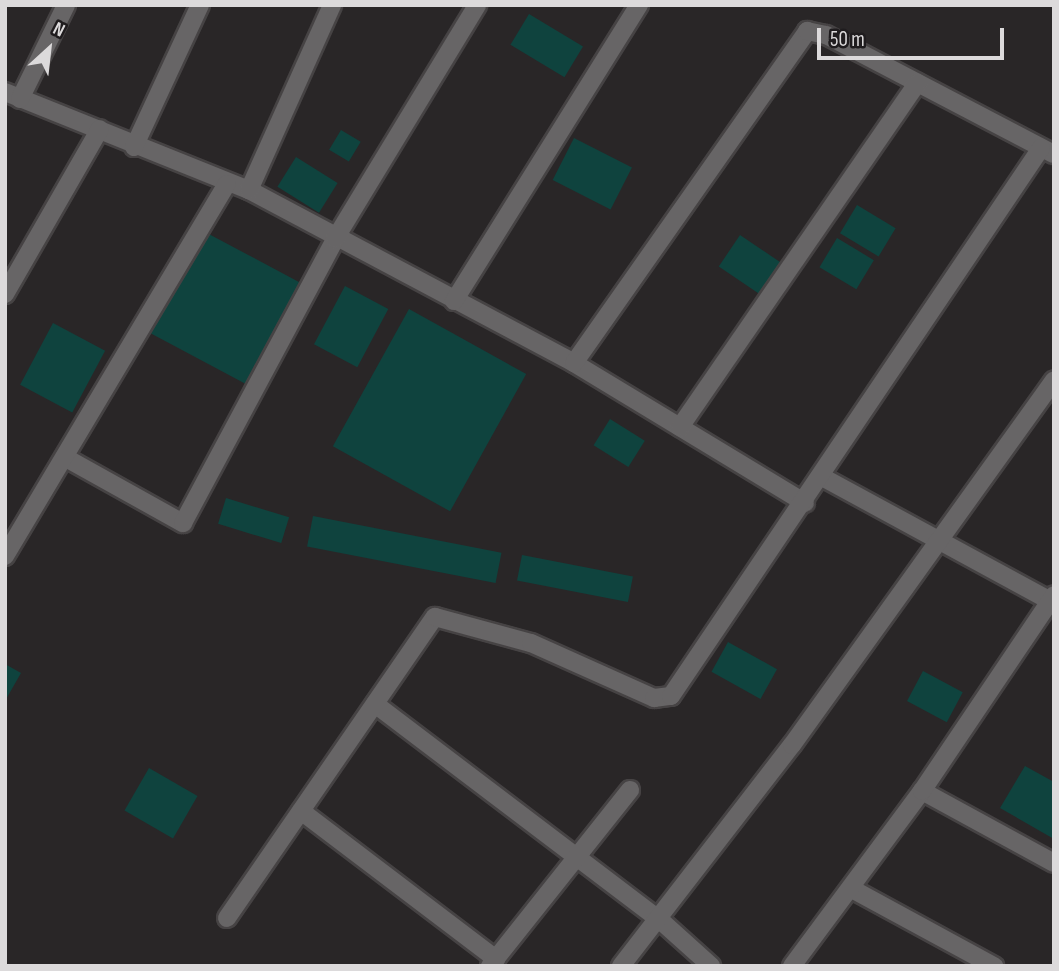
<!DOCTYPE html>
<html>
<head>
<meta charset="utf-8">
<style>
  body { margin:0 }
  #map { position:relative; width:1059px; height:971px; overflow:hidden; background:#292627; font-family:"Sofia Sans Condensed",sans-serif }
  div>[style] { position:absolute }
  .building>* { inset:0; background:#0f433e; transform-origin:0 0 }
  .roads { filter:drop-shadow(2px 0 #464344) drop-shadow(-2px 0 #464344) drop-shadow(0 2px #464344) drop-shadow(0 -2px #464344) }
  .minor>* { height:18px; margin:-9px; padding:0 9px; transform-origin:9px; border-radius:9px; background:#676566 }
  span { translate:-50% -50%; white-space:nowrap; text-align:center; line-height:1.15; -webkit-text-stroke:7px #1f1c1e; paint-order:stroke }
  .frame { position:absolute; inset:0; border:7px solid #dcdadb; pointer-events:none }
  .north { position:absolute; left:14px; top:14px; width:70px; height:70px; -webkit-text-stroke:5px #1f1c1e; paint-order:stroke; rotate:27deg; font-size:19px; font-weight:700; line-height:28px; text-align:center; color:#dcdadb }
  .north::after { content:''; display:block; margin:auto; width:24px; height:32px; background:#dcdadb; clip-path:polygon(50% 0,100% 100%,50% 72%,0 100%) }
  .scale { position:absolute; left:817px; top:28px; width:187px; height:32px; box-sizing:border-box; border:4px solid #dcdadb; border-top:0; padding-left:9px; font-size:21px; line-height:24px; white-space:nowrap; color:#dcdadb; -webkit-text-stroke:5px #1f1c1e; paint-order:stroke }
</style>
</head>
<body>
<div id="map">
  <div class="building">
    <div style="left:529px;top:14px;width:63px;height:36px;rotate:31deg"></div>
    <div style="left:341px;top:130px;width:23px;height:23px;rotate:31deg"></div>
    <div style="left:574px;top:138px;width:65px;height:47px;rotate:27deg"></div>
    <div style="left:296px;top:157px;width:49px;height:35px;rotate:32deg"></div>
    <div style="left:857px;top:205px;width:45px;height:33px;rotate:31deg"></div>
    <div style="left:205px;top:232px;width:109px;height:115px;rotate:28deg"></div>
    <div style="left:740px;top:235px;width:50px;height:38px;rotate:34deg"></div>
    <div style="left:837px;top:238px;width:43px;height:34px;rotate:31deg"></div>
    <div style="left:345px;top:286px;width:49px;height:66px;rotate:28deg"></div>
    <div style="left:409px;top:309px;width:134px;height:157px;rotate:29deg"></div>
    <div style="left:53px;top:323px;width:59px;height:70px;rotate:28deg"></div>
    <div style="left:610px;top:419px;width:41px;height:31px;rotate:32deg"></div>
    <div style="left:226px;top:498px;width:66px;height:27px;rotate:17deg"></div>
    <div style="left:313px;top:516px;width:192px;height:31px;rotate:11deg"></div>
    <div style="left:522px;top:555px;width:113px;height:26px;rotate:11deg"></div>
    <div style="left:728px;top:642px;width:56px;height:34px;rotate:29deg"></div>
    <div style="clip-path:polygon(5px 664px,21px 673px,5px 701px)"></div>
    <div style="left:923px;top:671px;width:45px;height:34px;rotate:28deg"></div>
    <div style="clip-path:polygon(1025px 766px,1054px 782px,1054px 839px,1000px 808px)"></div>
    <div style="left:149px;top:768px;width:56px;height:49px;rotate:30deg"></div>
  </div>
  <div class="roads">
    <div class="minor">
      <div style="left:5px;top:92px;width:263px;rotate:21.9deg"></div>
      <div style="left:249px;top:190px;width:368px;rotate:28deg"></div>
      <div style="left:574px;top:363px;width:270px;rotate:31.2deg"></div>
      <div style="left:20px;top:99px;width:105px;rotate:-63.9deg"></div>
      <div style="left:134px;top:147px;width:157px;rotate:-65.1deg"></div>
      <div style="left:249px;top:190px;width:203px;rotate:-65.8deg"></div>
      <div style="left:5px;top:294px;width:190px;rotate:-60.1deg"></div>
      <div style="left:454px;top:301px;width:349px;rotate:-58deg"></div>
      <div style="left:574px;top:363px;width:406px;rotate:-54.9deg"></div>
      <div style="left:807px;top:31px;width:19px;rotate:12deg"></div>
      <div style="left:826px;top:35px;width:257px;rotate:27.6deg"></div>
      <div style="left:680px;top:427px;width:418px;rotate:-55.4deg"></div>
      <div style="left:66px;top:458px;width:134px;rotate:29.1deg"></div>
      <div style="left:183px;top:523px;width:322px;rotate:-61.8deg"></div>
      <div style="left:335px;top:239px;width:274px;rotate:-58.7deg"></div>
      <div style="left:822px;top:477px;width:264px;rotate:28.5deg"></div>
      <div style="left:5px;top:556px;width:433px;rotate:-59.2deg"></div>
      <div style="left:375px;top:704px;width:358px;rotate:37.2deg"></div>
      <div style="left:660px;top:920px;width:69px;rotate:42deg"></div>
      <div style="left:922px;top:791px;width:150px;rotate:28.6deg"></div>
      <div style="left:301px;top:811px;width:245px;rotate:37.2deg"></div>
      <div style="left:852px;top:889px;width:162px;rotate:28.5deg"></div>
      <div style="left:227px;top:918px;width:366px;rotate:-55.4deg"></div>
      <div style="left:435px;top:617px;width:99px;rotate:15.2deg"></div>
      <div style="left:531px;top:643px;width:135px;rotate:24.1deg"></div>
      <div style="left:654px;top:698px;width:17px;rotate:-7deg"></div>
      <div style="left:671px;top:696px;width:661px;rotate:-55.97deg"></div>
      <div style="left:490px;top:966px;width:225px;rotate:-51.5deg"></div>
      <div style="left:621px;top:966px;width:279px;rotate:-52.3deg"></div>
      <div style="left:792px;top:745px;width:449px;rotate:-54.3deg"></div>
      <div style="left:792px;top:966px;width:218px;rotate:-53.4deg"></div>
      <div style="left:922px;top:791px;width:236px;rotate:-56deg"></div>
    </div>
  </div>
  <div class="frame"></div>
  <div class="north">N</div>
  <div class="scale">50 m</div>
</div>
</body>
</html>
